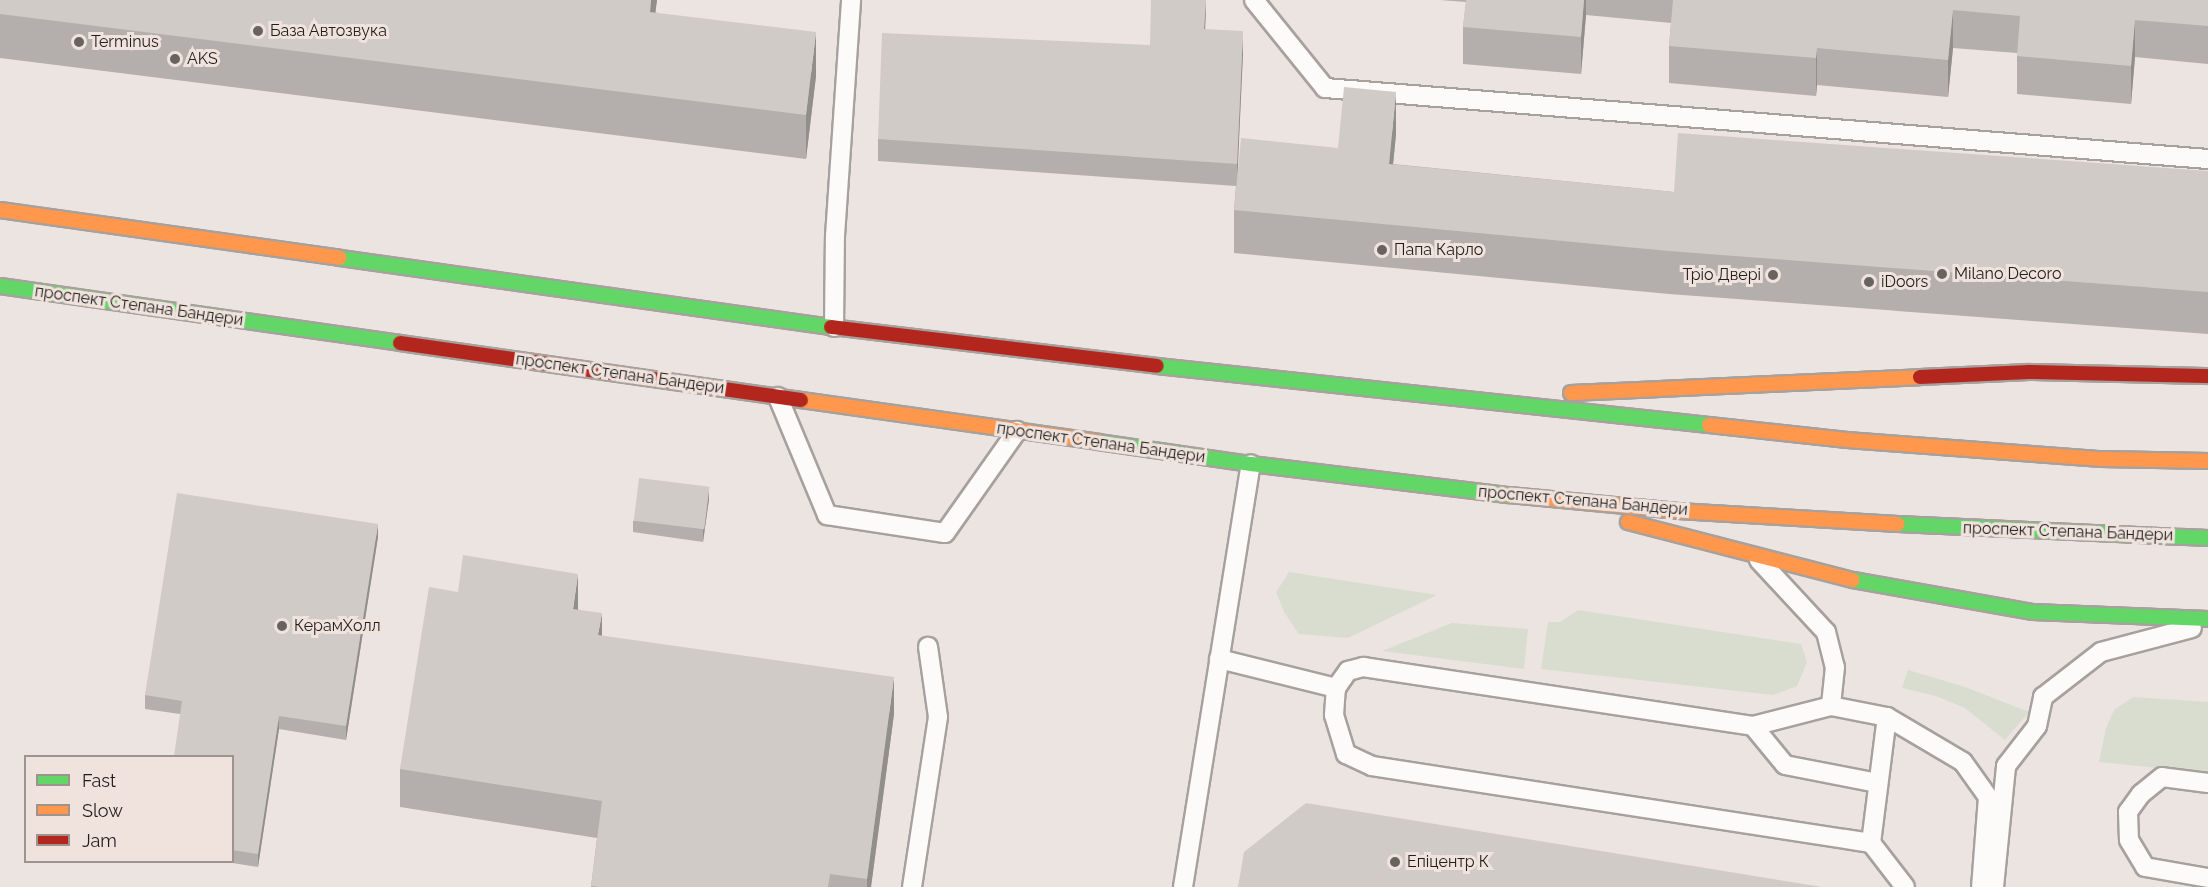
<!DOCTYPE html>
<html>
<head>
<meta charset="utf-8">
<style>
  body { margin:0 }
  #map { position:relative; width:2208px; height:887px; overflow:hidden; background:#ece4e1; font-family:Raleway,sans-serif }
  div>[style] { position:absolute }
  .green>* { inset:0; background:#d8ddcf }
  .roads { filter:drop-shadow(2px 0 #a7a19e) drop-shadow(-2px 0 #a7a19e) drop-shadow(0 2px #a7a19e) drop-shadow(0 -2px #a7a19e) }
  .lane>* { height:18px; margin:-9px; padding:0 9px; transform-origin:9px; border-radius:9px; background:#fcfbfa }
  .fast>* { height:14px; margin:-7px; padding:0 7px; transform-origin:7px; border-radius:7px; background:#63d668 }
  .slow>* { height:14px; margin:-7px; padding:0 7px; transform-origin:7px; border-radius:7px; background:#ff974d }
  .jam>* { height:14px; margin:-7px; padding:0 7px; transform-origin:7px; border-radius:7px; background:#b3261e }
  .wall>* { inset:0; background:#b4afac }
  .shaded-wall>* { inset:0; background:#928e8c }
  .building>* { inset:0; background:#d1cbc8; transform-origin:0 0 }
  .dots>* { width:16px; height:16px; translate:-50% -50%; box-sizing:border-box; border:3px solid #f0e3dd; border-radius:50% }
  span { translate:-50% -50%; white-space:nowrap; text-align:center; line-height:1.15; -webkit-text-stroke:6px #f0e3dd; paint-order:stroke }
  .poi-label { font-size:16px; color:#211d1a }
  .left { translate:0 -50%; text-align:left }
  .right { translate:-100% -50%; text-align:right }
  .street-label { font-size:16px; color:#211d1a }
  .legend { position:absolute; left:24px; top:755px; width:210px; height:108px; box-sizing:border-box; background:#f0e3dd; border:2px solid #9d948f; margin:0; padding:8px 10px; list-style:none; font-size:18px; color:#211d1a }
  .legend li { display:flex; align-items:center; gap:12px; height:30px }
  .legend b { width:30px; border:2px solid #9d948f }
</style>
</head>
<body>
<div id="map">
  <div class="green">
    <div style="clip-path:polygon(1289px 572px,1437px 595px,1348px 638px,1299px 634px,1284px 612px,1276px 592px)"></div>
    <div style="clip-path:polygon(1578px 610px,1801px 644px,1807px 662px,1797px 686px,1773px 695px,1541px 669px,1548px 622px,1560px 622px)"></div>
    <div style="clip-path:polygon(1452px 623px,1528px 629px,1524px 669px,1382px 651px)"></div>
    <div style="clip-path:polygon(1908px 670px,1965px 687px,2029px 712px,2005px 740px,1965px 708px,1936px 696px,1902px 688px)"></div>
    <div style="clip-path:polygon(2133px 697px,2208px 702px,2208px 773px,2099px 762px,2106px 728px,2114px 710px)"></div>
  </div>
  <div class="roads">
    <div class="lane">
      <div style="left:1254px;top:0;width:113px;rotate:51.1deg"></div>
      <div style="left:1325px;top:88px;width:886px;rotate:4.6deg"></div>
      <div style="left:834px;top:327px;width:91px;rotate:-89.4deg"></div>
      <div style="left:835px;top:236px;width:237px;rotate:-86.1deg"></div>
      <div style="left:778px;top:397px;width:128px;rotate:67.4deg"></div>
      <div style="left:827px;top:515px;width:119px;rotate:8.7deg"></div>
      <div style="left:945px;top:533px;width:125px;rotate:-54.8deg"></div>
      <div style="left:1759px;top:560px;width:98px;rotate:47.1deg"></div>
      <div style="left:1826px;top:632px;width:36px;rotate:76deg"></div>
      <div style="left:1835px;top:667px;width:39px;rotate:96deg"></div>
      <div style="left:1219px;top:659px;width:121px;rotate:13.9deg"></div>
      <div style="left:1753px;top:726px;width:50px;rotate:50.6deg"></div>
      <div style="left:1785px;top:765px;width:95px;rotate:11deg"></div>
      <div style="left:2208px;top:783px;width:46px;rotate:-172.6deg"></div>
      <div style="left:2162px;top:777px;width:27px;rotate:141deg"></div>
      <div style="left:2141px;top:794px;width:22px;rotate:126deg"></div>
      <div style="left:2128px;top:812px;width:28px;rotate:88deg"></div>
      <div style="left:2129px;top:840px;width:31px;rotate:59deg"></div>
      <div style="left:2145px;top:867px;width:64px;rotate:9.9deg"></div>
      <div style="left:1871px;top:843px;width:127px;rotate:-82.8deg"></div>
      <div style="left:912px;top:887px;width:172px;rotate:-81.3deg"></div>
      <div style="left:938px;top:717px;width:71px;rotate:-98.1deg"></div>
      <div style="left:1183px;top:887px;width:428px;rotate:-80.9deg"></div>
      <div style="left:1905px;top:887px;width:56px;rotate:-127.7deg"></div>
      <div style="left:1871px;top:843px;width:505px;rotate:-171.23deg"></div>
      <div style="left:1372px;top:766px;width:29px;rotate:-155deg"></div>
      <div style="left:1346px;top:754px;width:41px;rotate:-107.1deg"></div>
      <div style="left:1334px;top:715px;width:27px;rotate:-86deg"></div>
      <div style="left:1336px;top:688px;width:21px;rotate:-55deg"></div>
      <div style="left:1348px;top:671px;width:16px;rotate:-15deg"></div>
      <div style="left:1363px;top:667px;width:394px;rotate:8.6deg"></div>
      <div style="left:1753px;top:726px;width:81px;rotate:-14.4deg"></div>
      <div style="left:1831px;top:706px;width:57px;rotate:11.1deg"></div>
      <div style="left:1887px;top:717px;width:88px;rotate:30.6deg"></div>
      <div style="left:1963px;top:762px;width:43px;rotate:54.5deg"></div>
      <div style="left:1988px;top:797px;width:90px;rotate:94.4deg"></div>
      <div style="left:1994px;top:887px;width:122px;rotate:-84.3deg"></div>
      <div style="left:2006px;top:766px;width:51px;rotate:-52.2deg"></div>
      <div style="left:2037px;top:726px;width:30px;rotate:-78deg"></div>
      <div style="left:2043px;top:697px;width:73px;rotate:-37.8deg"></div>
      <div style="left:2101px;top:652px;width:94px;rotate:-14.8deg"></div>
    </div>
    <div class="fast">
      <div style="left:340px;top:258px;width:496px;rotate:8deg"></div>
      <div style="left:0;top:286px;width:404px;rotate:8.1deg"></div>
      <div style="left:1157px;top:366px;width:555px;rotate:6.1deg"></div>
      <div style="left:1098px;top:442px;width:155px;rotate:8.2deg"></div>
      <div style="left:1251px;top:464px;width:260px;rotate:6.9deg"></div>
      <div style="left:1898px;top:524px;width:310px;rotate:2.6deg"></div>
      <div style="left:1853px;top:580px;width:183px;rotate:10.1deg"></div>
      <div style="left:2033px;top:612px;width:175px;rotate:2.3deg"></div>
    </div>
    <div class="slow">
      <div style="left:0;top:210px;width:343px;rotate:8deg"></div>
      <div style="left:1571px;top:393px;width:349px;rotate:-2.6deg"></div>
      <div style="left:801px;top:400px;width:300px;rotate:8deg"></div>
      <div style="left:1709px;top:425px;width:139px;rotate:6.2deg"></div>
      <div style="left:1847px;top:440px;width:255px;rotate:4.3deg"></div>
      <div style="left:2101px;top:459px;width:107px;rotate:1.1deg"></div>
      <div style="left:1509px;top:495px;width:170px;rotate:5.4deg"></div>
      <div style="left:1678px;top:511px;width:220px;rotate:3.4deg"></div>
      <div style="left:1628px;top:522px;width:232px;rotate:14.5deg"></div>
    </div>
    <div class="jam">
      <div style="left:831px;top:327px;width:328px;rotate:6.8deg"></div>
      <div style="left:400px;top:343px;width:405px;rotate:8.1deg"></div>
      <div style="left:1920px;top:377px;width:109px;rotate:-2.6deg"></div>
      <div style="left:2029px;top:372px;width:179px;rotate:1.3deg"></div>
    </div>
  </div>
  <div class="wall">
    <div style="clip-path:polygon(0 0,657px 0,655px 12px,816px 76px,806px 159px,0 58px)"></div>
    <div style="clip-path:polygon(1206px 0,1205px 29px,1243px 53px,1237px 177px,1338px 148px,1396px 134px,1393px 164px,1674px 192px,2208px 171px,2208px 334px,1669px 294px,1234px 253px,1234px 210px,1236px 186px,878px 161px,878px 139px,1150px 45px)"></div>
    <div style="clip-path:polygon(1440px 0,2208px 0,2208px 64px,2135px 57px,2131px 104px,2017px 94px,2017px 53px,1953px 48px,1948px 97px,1817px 85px,1816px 96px,1669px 83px,1669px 46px,1671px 23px,1586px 15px,1581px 74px,1463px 64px,1463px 27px,1466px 2px)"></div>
    <div style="clip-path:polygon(709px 499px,703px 542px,633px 532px,633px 521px)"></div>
    <div style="clip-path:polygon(378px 537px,346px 740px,279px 729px,258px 867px,220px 861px,232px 861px,232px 756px,180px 714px,145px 709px,145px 695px)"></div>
    <div style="clip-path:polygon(458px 592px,578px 609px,602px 636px,894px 714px,871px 887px,591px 887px,597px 838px,400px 807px,400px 769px)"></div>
  </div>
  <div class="shaded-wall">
    <div style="clip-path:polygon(651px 0,657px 0,650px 55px,650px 12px)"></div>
    <div style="clip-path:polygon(1206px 0,1206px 11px,1204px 51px,1204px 29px)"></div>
    <div style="clip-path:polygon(1584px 0,1586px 0,1586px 15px,1581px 74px,1581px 37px)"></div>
    <div style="clip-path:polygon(1953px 10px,1953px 48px,1948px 97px,1948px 60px)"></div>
    <div style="clip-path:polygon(2135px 20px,2135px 57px,2131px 104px,2131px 66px)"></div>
    <div style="clip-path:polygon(1243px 31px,1243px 53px,1237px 186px,1237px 164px)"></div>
    <div style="clip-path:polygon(816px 32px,816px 76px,806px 159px,806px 115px)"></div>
    <div style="clip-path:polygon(1817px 48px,1817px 85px,1816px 96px,1816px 58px)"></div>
    <div style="clip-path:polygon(1396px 92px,1396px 134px,1389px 206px,1389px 164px)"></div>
    <div style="clip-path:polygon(709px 487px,709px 499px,703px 542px,703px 530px)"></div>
    <div style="clip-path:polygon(378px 524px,378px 537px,346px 740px,346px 726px)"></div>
    <div style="clip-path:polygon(578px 574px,578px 612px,573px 609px)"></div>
    <div style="clip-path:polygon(602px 613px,602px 651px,598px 635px)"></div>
    <div style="clip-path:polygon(894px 677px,894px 714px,871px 887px,867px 887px,867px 879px)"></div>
    <div style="clip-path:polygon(279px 716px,279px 729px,258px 867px,258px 854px)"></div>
  </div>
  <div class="building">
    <div style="clip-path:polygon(0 0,651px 0,650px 12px,816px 32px,806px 115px,0 14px)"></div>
    <div style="clip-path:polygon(1151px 0,1206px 0,1204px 29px,1243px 31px,1237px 164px,878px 139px,882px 33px,1150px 45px)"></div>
    <div style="clip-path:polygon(1466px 0,1584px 0,1581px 37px,1463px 27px)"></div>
    <div style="clip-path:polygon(1673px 0,2208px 0,2208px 26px,2135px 20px,2131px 66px,2017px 56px,2020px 16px,1953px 10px,1948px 60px,1817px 48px,1816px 58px,1669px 46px)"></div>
    <div style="clip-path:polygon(1344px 87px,1396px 92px,1389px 164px,1674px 192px,1678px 133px,2208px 171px,2208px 292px,1669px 251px,1234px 210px,1241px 138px,1338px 148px)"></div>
    <div style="left:639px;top:478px;width:71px;height:43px;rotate:7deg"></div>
    <div style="clip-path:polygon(177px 493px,378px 524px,346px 726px,279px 716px,258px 854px,232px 850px,232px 756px,174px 756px,182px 701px,145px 695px)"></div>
    <div style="clip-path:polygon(463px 555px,578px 574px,573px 609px,602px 613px,598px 635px,894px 677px,867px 879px,830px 874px,828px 887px,600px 887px,591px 886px,602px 801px,400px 769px,429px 587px,458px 592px)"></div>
    <div style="clip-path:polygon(1306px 803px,1822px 887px,1238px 887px,1244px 852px)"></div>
  </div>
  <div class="dots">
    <div style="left:258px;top:31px;background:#686360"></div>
    <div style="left:79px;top:42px;background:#686360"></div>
    <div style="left:175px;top:59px;background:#686360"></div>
    <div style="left:1382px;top:250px;background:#686360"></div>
    <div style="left:1942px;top:274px;background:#686360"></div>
    <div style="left:1773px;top:275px;background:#686360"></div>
    <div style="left:1869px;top:282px;background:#686360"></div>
    <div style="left:282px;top:626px;background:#686360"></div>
    <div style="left:1395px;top:862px;background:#686360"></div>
  </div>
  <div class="poi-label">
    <span class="left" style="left:270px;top:31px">База Автозвука</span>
    <span class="left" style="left:91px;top:42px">Terminus</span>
    <span class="left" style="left:187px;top:59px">AKS</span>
    <span class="left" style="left:1394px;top:250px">Папа Карло</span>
    <span class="left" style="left:1954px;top:274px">Milano Decoro</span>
    <span class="right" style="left:1761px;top:275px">Тріо Двері</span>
    <span class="left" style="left:1881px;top:282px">iDoors</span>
    <span class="left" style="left:294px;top:626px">КерамХолл</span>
    <span class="left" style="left:1407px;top:862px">Епіцентр К</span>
  </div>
  <div class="street-label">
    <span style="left:139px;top:306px;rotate:8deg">проспект Степана Бандери</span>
    <span style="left:620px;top:374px;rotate:8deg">проспект Степана Бандери</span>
    <span style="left:1101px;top:443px;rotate:8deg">проспект Степана Бандери</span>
    <span style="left:1583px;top:501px;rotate:5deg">проспект Степана Бандери</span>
    <span style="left:2068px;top:532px;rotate:2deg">проспект Степана Бандери</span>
  </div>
  <ul class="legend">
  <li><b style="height:8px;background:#63d668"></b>Fast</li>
  <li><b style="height:8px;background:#ff974d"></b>Slow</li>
  <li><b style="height:8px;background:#b3261e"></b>Jam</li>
  </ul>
</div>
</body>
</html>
